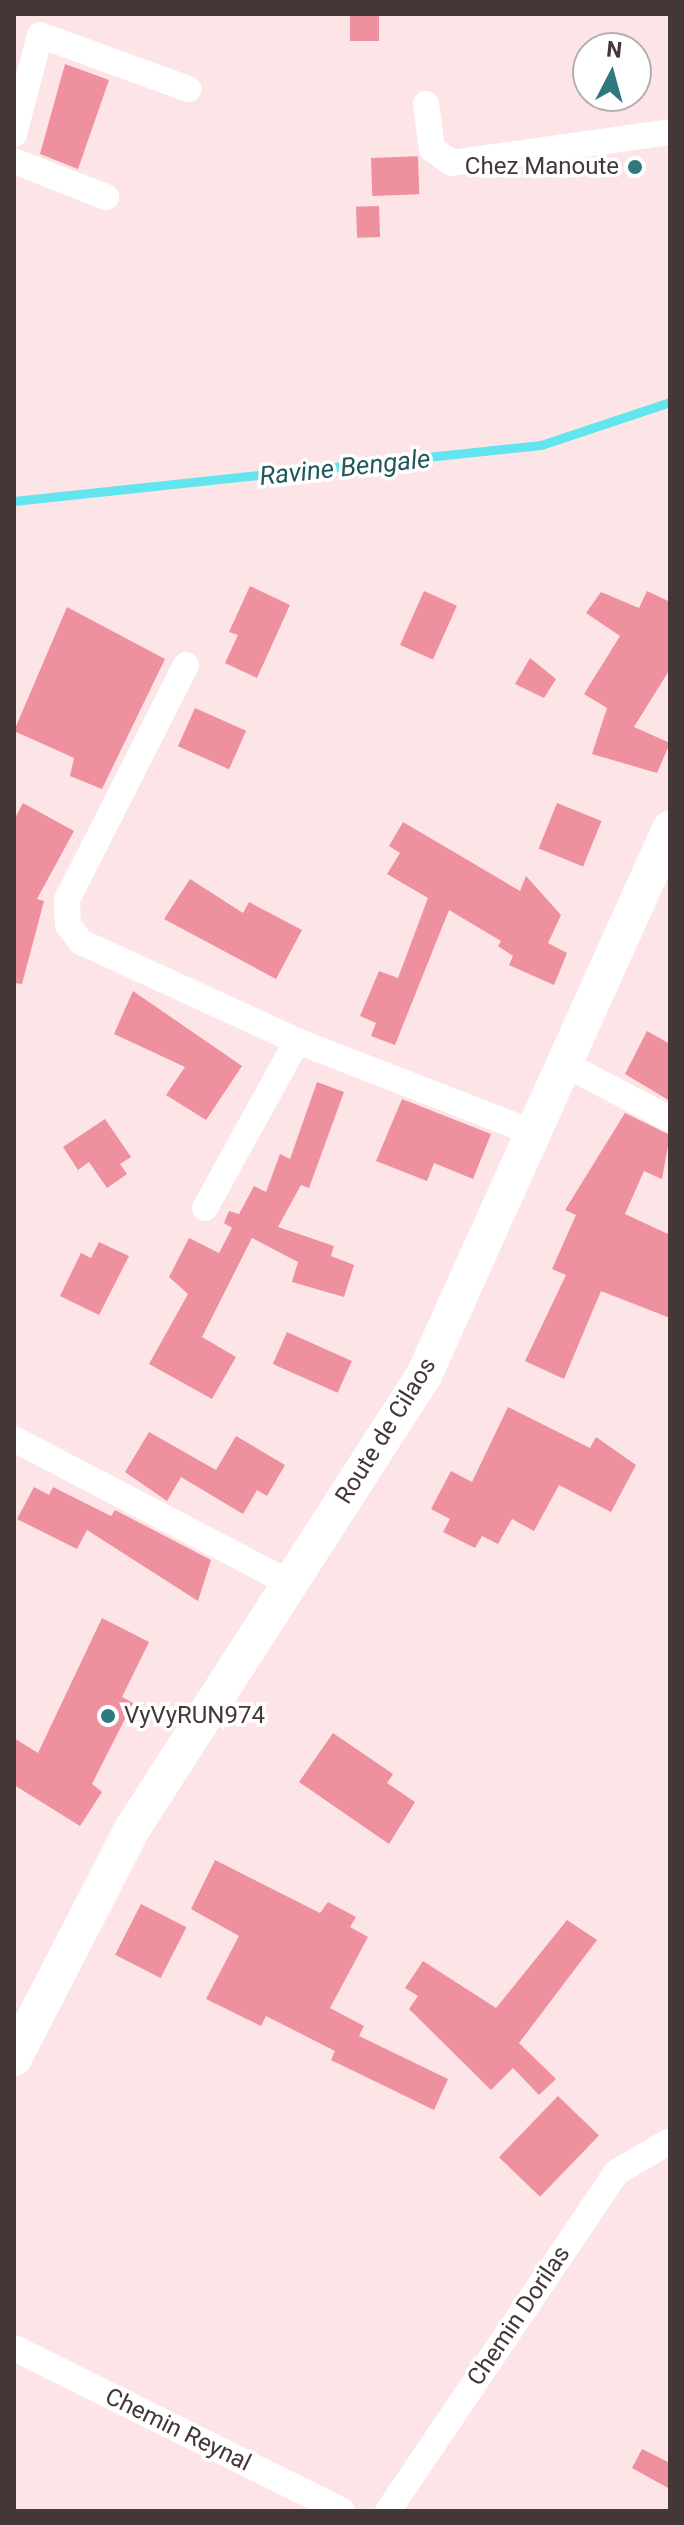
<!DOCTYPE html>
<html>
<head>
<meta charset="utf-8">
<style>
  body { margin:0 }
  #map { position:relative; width:684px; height:2525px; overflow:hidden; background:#fde4e7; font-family:Roboto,sans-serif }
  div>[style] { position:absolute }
  .stream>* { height:9px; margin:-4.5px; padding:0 4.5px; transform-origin:4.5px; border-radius:4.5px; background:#62e5ef }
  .building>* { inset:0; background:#ee909e; transform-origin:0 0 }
  .street>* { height:26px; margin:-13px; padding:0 13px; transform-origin:13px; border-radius:13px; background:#fff }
  .secondary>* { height:36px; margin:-18px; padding:0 18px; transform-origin:18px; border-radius:18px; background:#fff }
  .dots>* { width:22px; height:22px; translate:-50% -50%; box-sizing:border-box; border:4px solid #fff; border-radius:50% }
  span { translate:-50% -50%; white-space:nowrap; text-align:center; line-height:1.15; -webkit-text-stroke:7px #fff; paint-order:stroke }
  .poi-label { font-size:24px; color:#433738 }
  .right { translate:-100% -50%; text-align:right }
  .left { translate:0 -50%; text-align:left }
  .street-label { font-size:24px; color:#433738 }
  .water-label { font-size:26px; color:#20575c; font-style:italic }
  .frame { position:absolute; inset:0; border:16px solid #433738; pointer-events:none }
  .north { position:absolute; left:572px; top:32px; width:80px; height:80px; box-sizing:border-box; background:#fff; border:2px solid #b4afaf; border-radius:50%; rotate:6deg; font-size:22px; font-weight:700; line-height:32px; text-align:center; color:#433738 }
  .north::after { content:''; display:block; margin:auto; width:28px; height:36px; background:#2f787e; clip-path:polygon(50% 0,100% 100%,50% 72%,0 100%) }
</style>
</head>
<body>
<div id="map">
  <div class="stream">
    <div style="left:14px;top:501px;width:530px;rotate:-6.07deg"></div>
    <div style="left:541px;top:445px;width:136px;rotate:-18.4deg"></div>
  </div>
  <div class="building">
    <div style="left:350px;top:14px;width:29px;height:27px"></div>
    <div style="clip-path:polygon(65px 64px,109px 80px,78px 169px,40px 154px)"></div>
    <div style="left:371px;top:158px;width:47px;height:38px;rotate:-2deg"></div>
    <div style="left:379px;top:206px;width:31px;height:23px;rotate:88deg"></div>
    <div style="clip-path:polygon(250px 586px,290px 605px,257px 678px,225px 663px,238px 635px,229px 632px)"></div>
    <div style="left:424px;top:591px;width:36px;height:59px;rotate:24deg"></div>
    <div style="clip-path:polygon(647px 591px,670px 602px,670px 669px,634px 727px,670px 743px,657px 773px,592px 754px,607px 708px,584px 694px,620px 636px,586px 613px,601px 592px,639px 608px)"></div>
    <div style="clip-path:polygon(67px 607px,165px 659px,102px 789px,70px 776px,74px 758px,14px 731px)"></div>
    <div style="clip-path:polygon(530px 658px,556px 679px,544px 698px,515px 684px)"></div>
    <div style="left:195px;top:708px;width:56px;height:42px;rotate:24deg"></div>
    <div style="clip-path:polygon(23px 803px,74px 831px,37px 899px,44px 901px,22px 984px,14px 983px,14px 820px)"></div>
    <div style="left:557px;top:803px;width:48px;height:49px;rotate:22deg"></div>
    <div style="clip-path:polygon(403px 822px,520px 891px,526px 876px,561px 915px,548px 943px,567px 953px,554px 985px,509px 965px,513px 956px,498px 946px,501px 941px,449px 910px,395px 1045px,371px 1036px,376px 1023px,360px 1016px,379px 971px,398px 978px,428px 898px,387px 874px,400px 853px,389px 846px)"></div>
    <div style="clip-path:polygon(190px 879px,243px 913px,249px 902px,302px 930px,276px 979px,164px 919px)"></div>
    <div style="clip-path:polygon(133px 991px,242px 1066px,206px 1120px,166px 1095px,185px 1067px,114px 1034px)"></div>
    <div style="clip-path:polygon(647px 1031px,670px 1044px,670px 1101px,625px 1074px)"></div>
    <div style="clip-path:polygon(317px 1082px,344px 1092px,309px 1188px,301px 1185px,278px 1227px,334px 1246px,331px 1256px,354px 1265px,344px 1297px,292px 1282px,298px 1262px,252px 1238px,202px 1337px,236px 1357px,212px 1399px,149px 1364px,188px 1294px,169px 1277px,189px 1238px,219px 1253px,232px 1228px,224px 1223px,229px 1211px,239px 1214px,254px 1186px,266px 1192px,280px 1154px,290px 1159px)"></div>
    <div style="clip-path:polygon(402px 1099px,491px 1134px,473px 1179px,434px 1163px,427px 1181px,376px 1161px)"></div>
    <div style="clip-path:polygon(625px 1113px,670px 1135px,662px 1179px,644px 1171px,625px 1214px,670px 1235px,670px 1318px,601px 1291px,564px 1379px,525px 1361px,566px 1275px,552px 1269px,576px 1215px,565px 1210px)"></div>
    <div style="clip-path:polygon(105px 1119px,131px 1157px,120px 1164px,127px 1174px,107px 1188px,89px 1162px,78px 1170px,63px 1147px)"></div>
    <div style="clip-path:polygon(99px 1242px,129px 1256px,99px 1315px,60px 1296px,81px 1253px,91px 1258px)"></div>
    <div style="left:287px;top:1332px;width:71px;height:35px;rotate:24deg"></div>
    <div style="clip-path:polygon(508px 1407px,590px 1448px,596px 1437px,636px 1465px,611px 1512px,559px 1485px,534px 1531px,512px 1519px,498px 1544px,482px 1536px,475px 1548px,443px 1532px,450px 1519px,431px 1509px,451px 1471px,472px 1482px)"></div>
    <div style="clip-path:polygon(149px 1432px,216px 1470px,236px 1436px,285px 1465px,267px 1496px,257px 1490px,243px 1514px,181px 1477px,167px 1501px,125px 1472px)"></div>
    <div style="clip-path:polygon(34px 1487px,49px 1495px,53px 1487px,111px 1516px,115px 1510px,211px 1560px,198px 1601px,87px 1530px,77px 1549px,17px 1519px)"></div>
    <div style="clip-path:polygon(102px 1618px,149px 1642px,122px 1697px,133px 1703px,92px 1784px,102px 1792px,80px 1826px,14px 1785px,14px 1738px,38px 1753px)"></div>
    <div style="clip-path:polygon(333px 1733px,393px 1774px,387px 1783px,415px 1802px,389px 1844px,299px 1782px)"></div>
    <div style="clip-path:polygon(215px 1860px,320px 1913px,328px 1902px,356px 1917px,350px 1927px,368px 1937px,330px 2008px,364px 2026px,359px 2036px,448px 2079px,434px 2110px,331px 2060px,335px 2051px,266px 2016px,261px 2026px,206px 1999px,239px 1936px,191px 1909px)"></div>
    <div style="left:141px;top:1904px;width:51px;height:57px;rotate:27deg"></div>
    <div style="clip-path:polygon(567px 1920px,597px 1940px,519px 2043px,556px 2079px,539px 2095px,513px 2068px,491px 2090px,409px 2009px,418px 1996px,405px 1988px,423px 1961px,496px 2008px)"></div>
    <div style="left:558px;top:2096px;width:57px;height:85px;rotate:44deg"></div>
    <div style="clip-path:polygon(642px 2449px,670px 2463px,670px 2489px,632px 2468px)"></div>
  </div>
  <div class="street">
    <div style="left:426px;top:104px;width:45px;rotate:82.4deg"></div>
    <div style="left:432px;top:149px;width:24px;rotate:35deg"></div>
    <div style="left:452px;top:163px;width:220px;rotate:-8.1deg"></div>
    <div style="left:14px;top:134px;width:102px;rotate:-75.3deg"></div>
    <div style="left:40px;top:35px;width:158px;rotate:20deg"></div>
    <div style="left:14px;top:161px;width:99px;rotate:21.4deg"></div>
    <div style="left:186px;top:665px;width:263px;rotate:116.9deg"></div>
    <div style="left:67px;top:900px;width:25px;rotate:88deg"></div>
    <div style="left:68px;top:925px;width:21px;rotate:53deg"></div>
    <div style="left:81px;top:942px;width:238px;rotate:24.6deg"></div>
    <div style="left:297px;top:1041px;width:254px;rotate:21.2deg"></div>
    <div style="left:568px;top:1066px;width:115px;rotate:27.5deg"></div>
    <div style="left:205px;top:1208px;width:191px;rotate:-61.1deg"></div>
    <div style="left:14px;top:1439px;width:311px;rotate:27.6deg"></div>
    <div style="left:14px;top:2348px;width:366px;rotate:26.4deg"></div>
    <div style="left:388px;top:2511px;width:409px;rotate:-56deg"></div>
    <div style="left:617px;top:2172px;width:61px;rotate:-30.3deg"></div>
  </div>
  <div class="secondary">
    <div style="left:14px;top:2058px;width:261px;rotate:-62.7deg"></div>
    <div style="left:134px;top:1826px;width:536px;rotate:-57.26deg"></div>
    <div style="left:424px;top:1375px;width:599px;rotate:-65.75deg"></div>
  </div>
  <div class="dots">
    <div style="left:635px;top:167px;background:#2f787e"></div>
    <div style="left:108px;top:1716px;background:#2f787e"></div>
  </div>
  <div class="poi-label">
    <span class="right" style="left:619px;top:167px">Chez Manoute</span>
    <span class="left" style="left:124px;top:1716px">VyVyRUN974</span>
  </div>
  <div class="street-label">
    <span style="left:386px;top:1431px;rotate:-58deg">Route de Cilaos</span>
    <span style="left:519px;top:2316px;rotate:-56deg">Chemin Dorilas</span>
    <span style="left:178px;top:2430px;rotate:26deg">Chemin Reynal</span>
  </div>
  <div class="water-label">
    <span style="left:345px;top:468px;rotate:-6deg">Ravine Bengale</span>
  </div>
  <div class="frame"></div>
  <div class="north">N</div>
</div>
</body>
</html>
